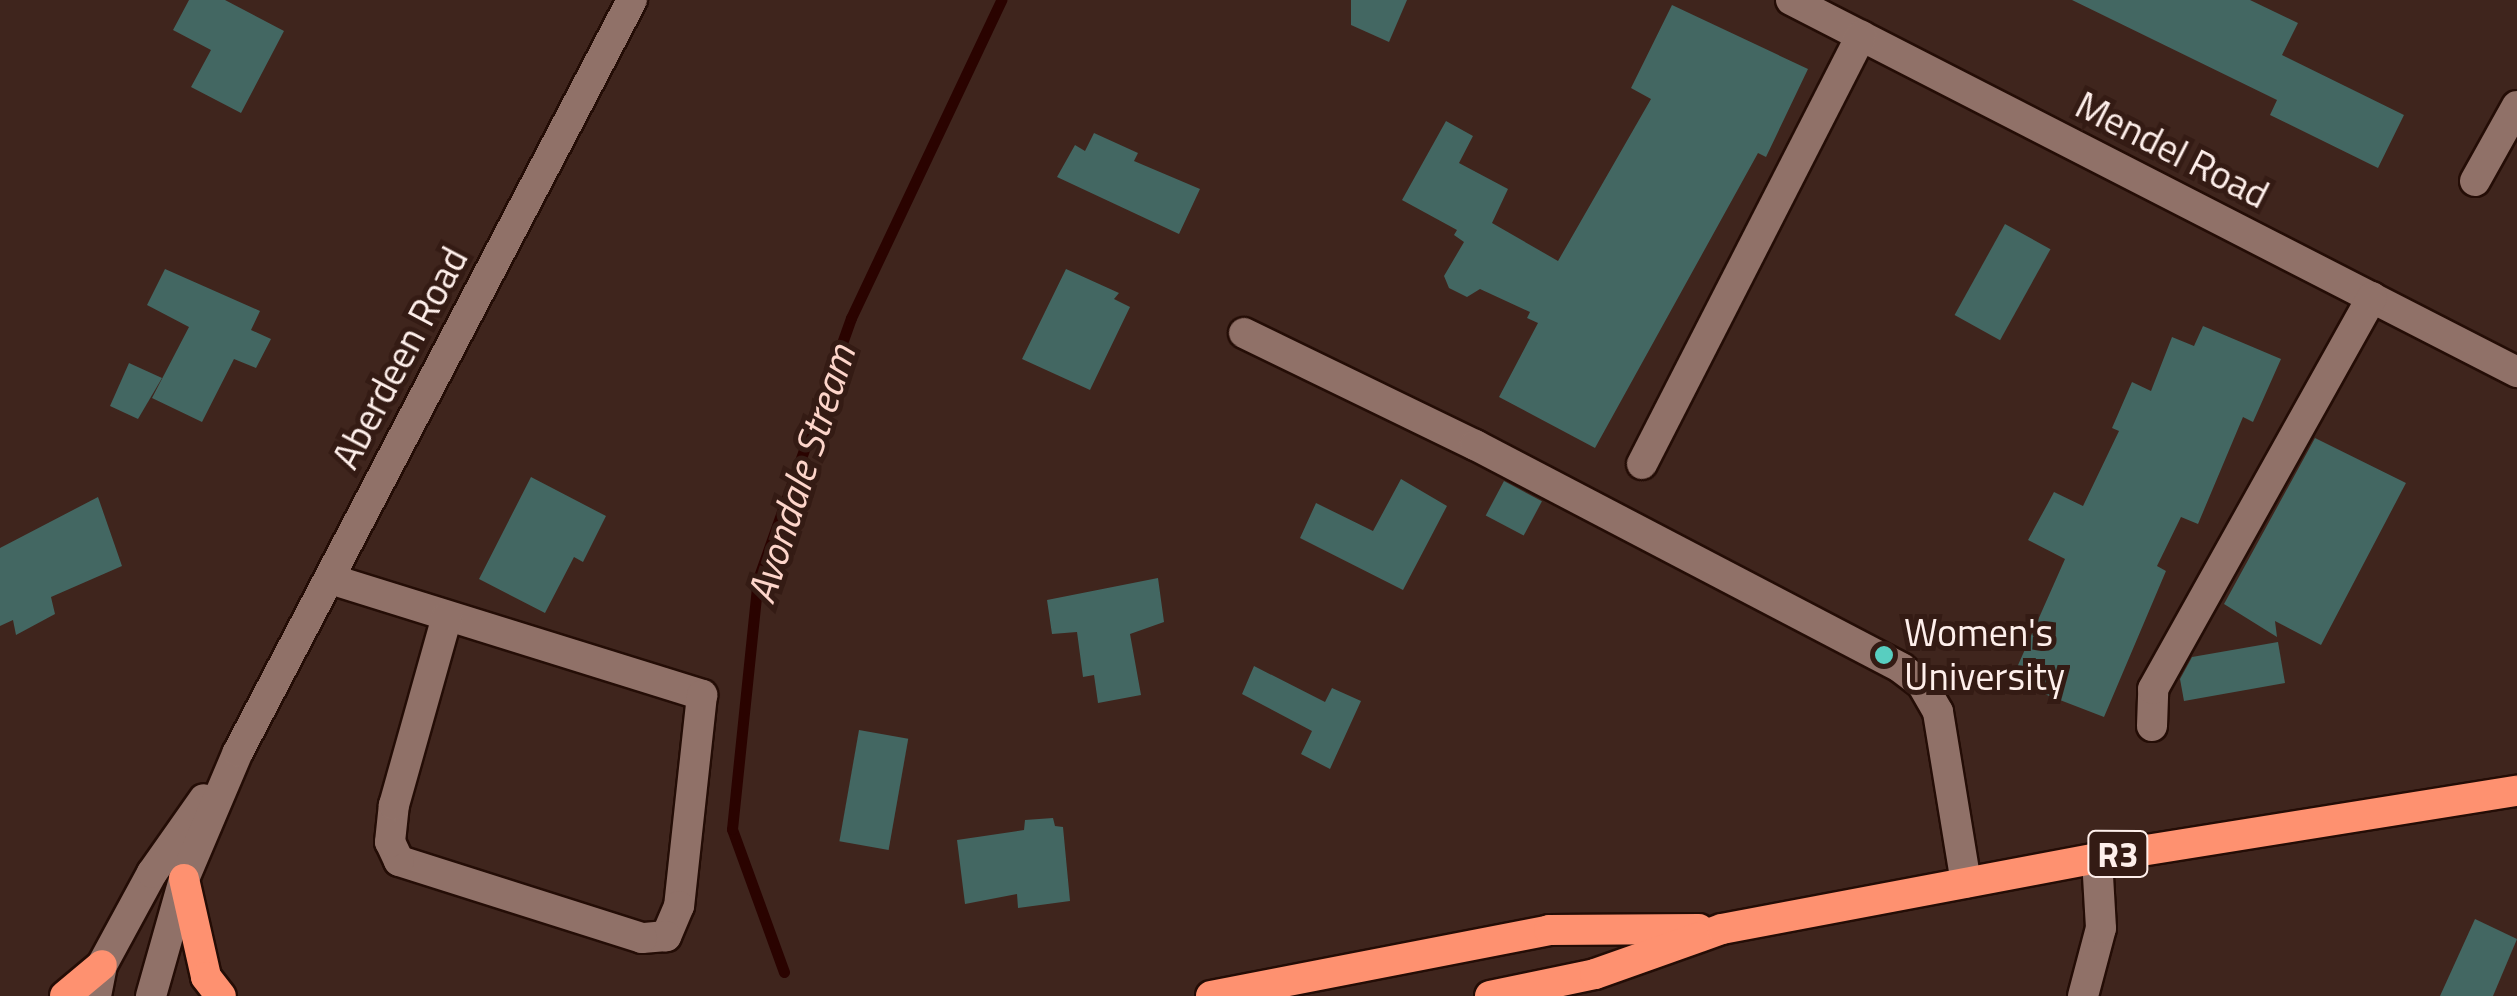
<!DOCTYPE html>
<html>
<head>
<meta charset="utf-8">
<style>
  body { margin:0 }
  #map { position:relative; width:2517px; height:996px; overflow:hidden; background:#3f251d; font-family:"Titillium Web",sans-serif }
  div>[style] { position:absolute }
  .stream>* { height:11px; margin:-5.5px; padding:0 5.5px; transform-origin:5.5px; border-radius:5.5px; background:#2a0300 }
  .building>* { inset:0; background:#436762; transform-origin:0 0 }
  .roads { filter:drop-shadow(2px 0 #240d06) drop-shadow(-2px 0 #240d06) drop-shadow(0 2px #240d06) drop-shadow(0 -2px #240d06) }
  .minor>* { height:30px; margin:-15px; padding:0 15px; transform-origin:15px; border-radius:15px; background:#907168 }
  .highway>* { height:30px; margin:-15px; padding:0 15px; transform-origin:15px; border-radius:15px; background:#fe9170 }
  .dots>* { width:28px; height:28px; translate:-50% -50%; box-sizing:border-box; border:5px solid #341b14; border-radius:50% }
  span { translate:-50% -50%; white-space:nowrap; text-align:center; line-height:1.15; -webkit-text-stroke:10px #341b14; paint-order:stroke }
  .shield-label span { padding:2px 8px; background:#341b14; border:2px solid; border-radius:8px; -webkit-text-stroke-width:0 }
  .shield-label { font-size:35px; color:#feefeb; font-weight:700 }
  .street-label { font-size:38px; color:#feefeb }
  .poi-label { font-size:38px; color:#feefeb }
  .left { translate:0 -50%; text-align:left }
  .water-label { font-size:40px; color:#fdd5ca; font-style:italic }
</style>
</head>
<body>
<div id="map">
  <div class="stream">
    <div style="left:784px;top:972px;width:152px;rotate:-110deg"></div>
    <div style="left:732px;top:829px;width:251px;rotate:-84.1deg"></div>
    <div style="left:758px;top:579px;width:277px;rotate:-70.4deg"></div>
    <div style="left:851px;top:318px;width:352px;rotate:-64.7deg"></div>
  </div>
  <div class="building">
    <div style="clip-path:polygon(189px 0,225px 0,284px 31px,241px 113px,191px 87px,211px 50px,173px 30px)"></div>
    <div style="clip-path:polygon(1351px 0,1407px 0,1389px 42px,1351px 25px)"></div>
    <div style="clip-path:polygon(2072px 0,2250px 0,2298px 23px,2282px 55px,2404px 115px,2378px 168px,2270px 115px,2277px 100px)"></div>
    <div style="clip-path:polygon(1672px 5px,1808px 69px,1766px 157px,1758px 153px,1595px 448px,1499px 397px,1538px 323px,1527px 318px,1530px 312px,1480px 289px,1467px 297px,1449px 288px,1444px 276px,1464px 242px,1454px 235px,1457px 230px,1402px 200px,1446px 121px,1473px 136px,1459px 163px,1508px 189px,1492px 223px,1558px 261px,1651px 99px,1631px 88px)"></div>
    <div style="clip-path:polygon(1094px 133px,1138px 153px,1134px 161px,1200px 189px,1179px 234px,1057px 177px,1075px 145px,1085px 151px)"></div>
    <div style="left:2005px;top:224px;width:52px;height:104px;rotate:29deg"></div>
    <div style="clip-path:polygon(165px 269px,260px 311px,251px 330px,271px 339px,256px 368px,234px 359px,202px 422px,152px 398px,189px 327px,147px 305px)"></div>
    <div style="clip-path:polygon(1066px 269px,1119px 293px,1114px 299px,1130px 307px,1090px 390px,1022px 359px)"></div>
    <div style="clip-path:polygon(2203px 326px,2281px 359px,2253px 422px,2243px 417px,2198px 524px,2181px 517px,2157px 566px,2166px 571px,2104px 717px,2011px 681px,2065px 559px,2028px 540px,2054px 492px,2083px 506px,2119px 431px,2112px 428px,2132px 382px,2151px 391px,2172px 337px,2194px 346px)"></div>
    <div style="clip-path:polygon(129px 363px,162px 378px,138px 419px,110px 406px)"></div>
    <div style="clip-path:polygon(2315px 438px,2406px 483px,2321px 645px,2275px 621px,2277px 637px,2224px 604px)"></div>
    <div style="clip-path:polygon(531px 477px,606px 516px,583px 562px,574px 557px,545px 613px,479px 579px)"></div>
    <div style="clip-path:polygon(1401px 479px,1447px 506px,1403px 590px,1300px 538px,1316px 503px,1373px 531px)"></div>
    <div style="left:1504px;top:481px;width:43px;height:39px;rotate:28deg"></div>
    <div style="clip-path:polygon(98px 497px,122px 566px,51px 597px,55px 614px,16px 635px,13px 620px,0 626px,0 548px)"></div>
    <div style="clip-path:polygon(1158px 578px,1164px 622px,1130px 634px,1141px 695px,1098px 703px,1094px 675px,1083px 677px,1077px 632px,1052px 634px,1047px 600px)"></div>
    <div style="clip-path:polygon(2278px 642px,2285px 683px,2184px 701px,2180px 679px,2192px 657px)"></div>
    <div style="clip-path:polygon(1254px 666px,1325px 702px,1332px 688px,1361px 701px,1330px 769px,1301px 754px,1312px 731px,1242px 694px)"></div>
    <div style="left:859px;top:730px;width:50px;height:113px;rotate:10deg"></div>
    <div style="clip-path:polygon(1053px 818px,1055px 826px,1063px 827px,1070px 901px,1018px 908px,1017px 894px,965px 904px,957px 840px,1024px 830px,1025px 820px)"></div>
    <div style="clip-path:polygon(2475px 919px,2517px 939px,2493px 996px,2440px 996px)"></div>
  </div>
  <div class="roads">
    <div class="minor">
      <div style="left:1791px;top:0;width:816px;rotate:27.13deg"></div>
      <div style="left:2475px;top:181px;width:86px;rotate:-60.8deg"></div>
      <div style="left:1244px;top:333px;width:257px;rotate:25.9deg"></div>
      <div style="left:1475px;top:445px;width:481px;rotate:27.6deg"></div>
      <div style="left:1901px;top:668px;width:26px;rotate:37deg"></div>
      <div style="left:1922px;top:684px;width:32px;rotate:60deg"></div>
      <div style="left:1938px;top:712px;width:173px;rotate:80.7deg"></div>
      <div style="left:1642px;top:464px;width:481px;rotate:-62.9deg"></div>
      <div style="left:330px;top:579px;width:390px;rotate:17.3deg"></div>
      <div style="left:702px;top:695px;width:212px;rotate:96.2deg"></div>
      <div style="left:679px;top:906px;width:33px;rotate:113deg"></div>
      <div style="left:666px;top:936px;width:24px;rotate:175deg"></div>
      <div style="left:642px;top:938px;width:255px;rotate:-162.4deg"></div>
      <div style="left:399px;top:861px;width:21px;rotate:-115deg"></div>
      <div style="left:390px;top:842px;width:37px;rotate:-84deg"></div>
      <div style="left:394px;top:805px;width:196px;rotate:-74.3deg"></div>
      <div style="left:2152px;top:726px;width:37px;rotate:-88deg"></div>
      <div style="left:2153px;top:689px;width:449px;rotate:-60.8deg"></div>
      <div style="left:96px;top:996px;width:32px;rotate:-79deg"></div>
      <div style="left:102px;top:965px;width:105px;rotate:-61.5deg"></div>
      <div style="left:152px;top:873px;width:90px;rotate:-54.9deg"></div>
      <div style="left:151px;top:996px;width:122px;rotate:-74.2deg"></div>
      <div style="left:184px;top:879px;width:138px;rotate:-67deg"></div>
      <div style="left:238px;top:752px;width:849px;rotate:-62.35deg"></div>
      <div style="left:2083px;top:996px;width:70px;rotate:-75.2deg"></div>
      <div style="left:2101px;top:928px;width:70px;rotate:-93.3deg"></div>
    </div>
    <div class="highway">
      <div style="left:184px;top:879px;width:100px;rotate:77.3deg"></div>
      <div style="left:206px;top:977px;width:24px;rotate:52deg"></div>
      <div style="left:65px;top:996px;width:48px;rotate:-40deg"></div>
      <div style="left:1211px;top:996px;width:344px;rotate:-11deg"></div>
      <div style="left:1549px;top:930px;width:150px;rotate:-0.4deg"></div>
      <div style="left:1490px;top:996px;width:107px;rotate:-11.8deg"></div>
      <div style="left:1595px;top:974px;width:135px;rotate:-19.5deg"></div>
      <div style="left:1722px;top:929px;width:382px;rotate:-10.7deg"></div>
      <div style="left:2097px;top:858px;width:425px;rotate:-9.1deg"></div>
    </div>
  </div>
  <div class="dots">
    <div style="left:1884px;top:655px;background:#58cec0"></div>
  </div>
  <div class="shield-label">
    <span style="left:2118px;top:854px">R3</span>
  </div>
  <div class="street-label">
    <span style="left:2172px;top:150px;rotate:27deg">Mendel Road</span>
    <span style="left:400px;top:358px;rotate:-62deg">Aberdeen Road</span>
  </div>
  <div class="poi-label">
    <span class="left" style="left:1904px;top:655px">Women's<br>University</span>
  </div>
  <div class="water-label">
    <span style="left:801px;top:474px;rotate:-72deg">Avondale Stream</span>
  </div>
</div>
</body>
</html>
